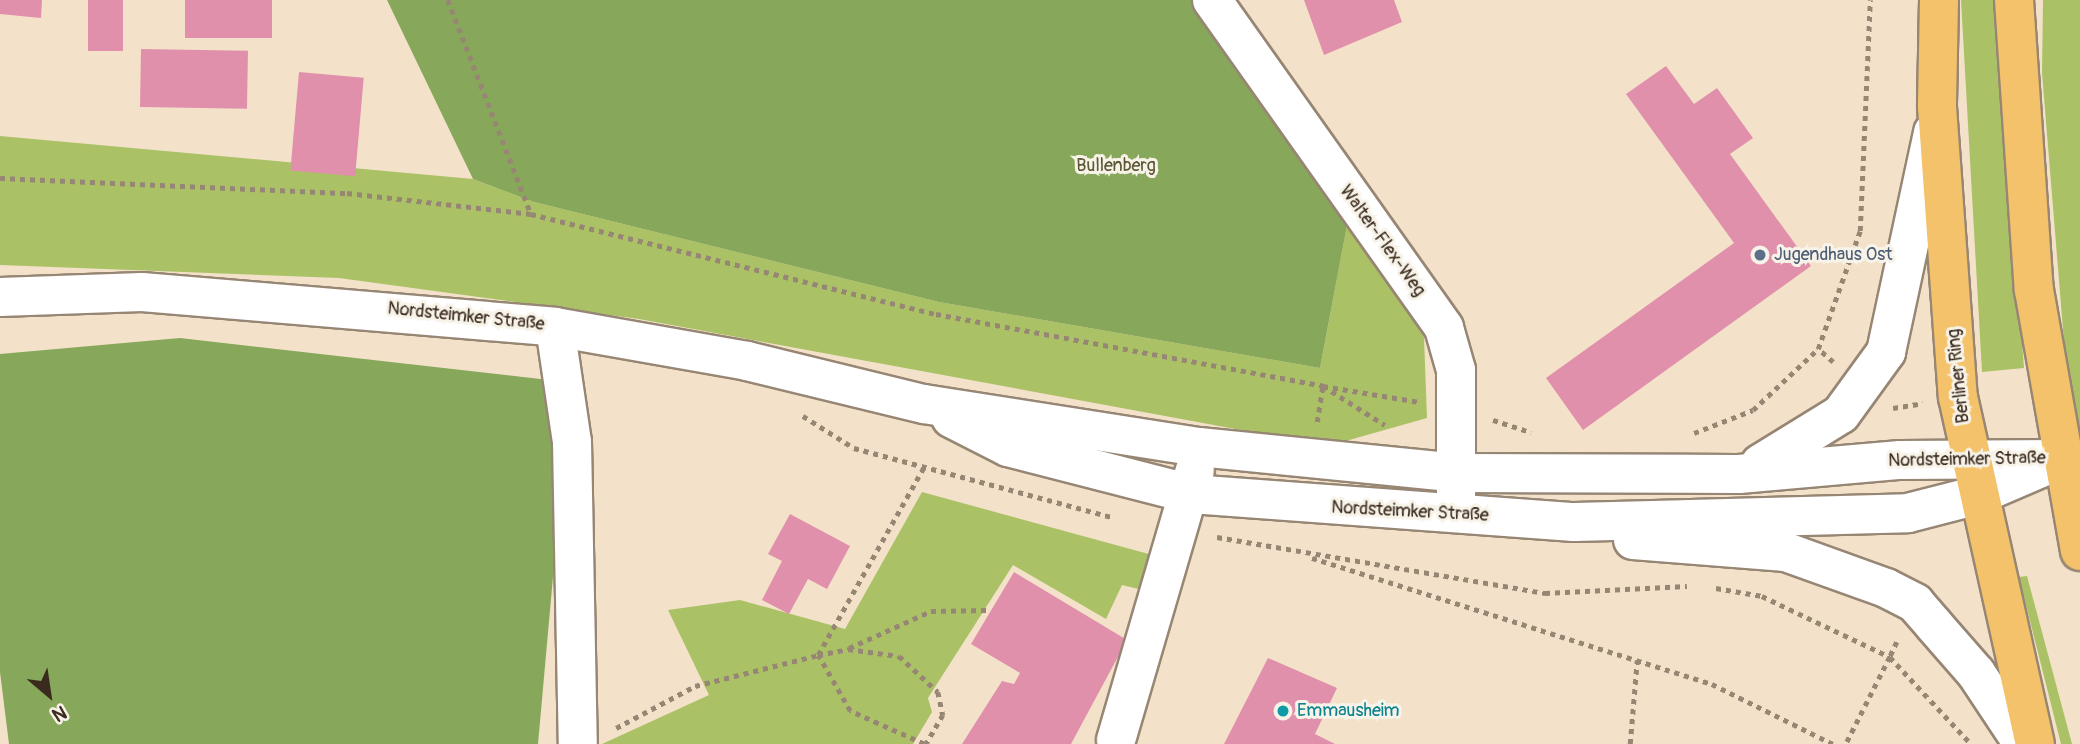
<!DOCTYPE html>
<html>
<head>
<meta charset="utf-8">
<style>
  body { margin:0 }
  #map { position:relative; width:2080px; height:744px; overflow:hidden; background:#f3e2c9; font-family:Pangolin,sans-serif }
  div>[style] { position:absolute }
  .green>* { inset:0; background:#aac166 }
  .forest>* { inset:0; background:#87a75b }
  .building>* { inset:0; background:#e190ac; transform-origin:0 0 }
  .path>* { height:4.5px; margin-top:-2.25px; transform-origin:0; background:repeating-linear-gradient(90deg,#978674 0 5px,transparent 0 10px) }
  .roads { filter:drop-shadow(2px 0 #978674) drop-shadow(-2px 0 #978674) drop-shadow(0 2px #978674) drop-shadow(0 -2px #978674) }
  .minor>* { height:38px; margin:-19px; padding:0 19px; transform-origin:19px; border-radius:19px; background:#fff }
  .major>* { height:38px; margin:-19px; padding:0 19px; transform-origin:19px; border-radius:19px; background:#f3c26a }
  .dots>* { width:19px; height:19px; translate:-50% -50%; box-sizing:border-box; border:4px solid #f7f3e8; border-radius:50% }
  span { translate:-50% -50%; white-space:nowrap; text-align:center; line-height:1.15; -webkit-text-stroke:6px #f7f3e8; paint-order:stroke }
  .park-label { font-size:18px; color:#5c5734 }
  .street-label { font-size:18px; color:#3b2a1e }
  .service-label { font-size:18px; color:#4e5e75 }
  .left { translate:0 -50%; text-align:left }
  .culture-label { font-size:18px; color:#0d838f }
  .north { position:absolute; left:14px; top:660px; width:70px; height:70px; -webkit-text-stroke:5px #f7f3e8; paint-order:stroke; rotate:151deg; font-size:19px; font-weight:700; line-height:28px; text-align:center; color:#3b2a1e }
  .north::after { content:''; display:block; margin:auto; width:24px; height:32px; background:#3b2a1e; clip-path:polygon(50% 0,100% 100%,50% 72%,0 100%) }
</style>
</head>
<body>
<div id="map">
  <div class="green">
    <div style="clip-path:polygon(1961px 0,1996px 0,2024px 368px,1982px 372px)"></div>
    <div style="clip-path:polygon(2043px 0,2080px 0,2080px 433px,2067px 378px,2042px 73px)"></div>
    <div style="clip-path:polygon(0 136px,473px 179px,534px 202px,939px 302px,1320px 368px,1352px 199px,1424px 337px,1427px 418px,1328px 446px,639px 319px,339px 278px,0 265px)"></div>
    <div style="clip-path:polygon(922px 492px,1156px 556px,1147px 591px,1122px 585px,1106px 619px,1013px 565px,928px 698px,932px 712px,913px 744px,602px 744px,709px 695px,668px 610px,740px 600px,845px 629px)"></div>
    <div style="clip-path:polygon(2027px 576px,2072px 744px,2061px 744px,2019px 577px)"></div>
  </div>
  <div class="forest">
    <div style="clip-path:polygon(387px 0,1203px 0,1352px 199px,1320px 368px,939px 302px,534px 202px,473px 179px)"></div>
    <div style="clip-path:polygon(180px 338px,549px 380px,557px 532px,538px 744px,9px 744px,0 672px,0 354px)"></div>
  </div>
  <div class="building">
    <div style="clip-path:polygon(0 0,42px 0,41px 18px,0 14px)"></div>
    <div style="left:88px;top:0;width:35px;height:51px"></div>
    <div style="left:185px;top:0;width:87px;height:38px"></div>
    <div style="clip-path:polygon(1304px 0,1394px 0,1402px 22px,1324px 55px)"></div>
    <div style="left:141px;top:49px;width:107px;height:58px;rotate:1deg"></div>
    <div style="clip-path:polygon(1666px 66px,1694px 104px,1717px 88px,1753px 138px,1730px 154px,1811px 266px,1583px 430px,1546px 378px,1734px 243px,1626px 94px)"></div>
    <div style="left:299px;top:72px;width:65px;height:99px;rotate:5deg"></div>
    <div style="clip-path:polygon(790px 514px,850px 546px,827px 589px,808px 579px,789px 614px,762px 600px,782px 561px,768px 554px)"></div>
    <div style="clip-path:polygon(1014px 572px,1127px 640px,1071px 744px,962px 744px,1002px 681px,1014px 684px,1020px 673px,971px 644px)"></div>
    <div style="clip-path:polygon(1268px 658px,1337px 688px,1315px 734px,1335px 744px,1224px 744px)"></div>
  </div>
  <div class="path">
    <div style="left:448px;top:0;width:230px;rotate:68.8deg"></div>
    <div style="left:0;top:178px;width:347px;rotate:2.5deg"></div>
    <div style="left:347px;top:193px;width:185px;rotate:6.5deg"></div>
    <div style="left:531px;top:214px;width:417px;rotate:13.9deg"></div>
    <div style="left:936px;top:314px;width:394px;rotate:10.5deg"></div>
    <div style="left:1323px;top:386px;width:73px;rotate:32.2deg"></div>
    <div style="left:1833px;top:362px;width:20px;rotate:-139deg"></div>
    <div style="left:1818px;top:349px;width:125px;rotate:-70.4deg"></div>
    <div style="left:1860px;top:231px;width:231px;rotate:-87.5deg"></div>
    <div style="left:1893px;top:408px;width:30px;rotate:-9deg"></div>
    <div style="left:803px;top:416px;width:60px;rotate:32.1deg"></div>
    <div style="left:854px;top:448px;width:267px;rotate:15deg"></div>
    <div style="left:1493px;top:420px;width:40px;rotate:18deg"></div>
    <div style="left:1317px;top:422px;width:36px;rotate:-81deg"></div>
    <div style="left:1323px;top:386px;width:98px;rotate:9.4deg"></div>
    <div style="left:1694px;top:433px;width:63px;rotate:-21.3deg"></div>
    <div style="left:1753px;top:410px;width:89px;rotate:-43.2deg"></div>
    <div style="left:1217px;top:537px;width:333px;rotate:9.7deg"></div>
    <div style="left:1545px;top:593px;width:142px;rotate:-2.8deg"></div>
    <div style="left:1312px;top:558px;width:419px;rotate:17.5deg"></div>
    <div style="left:1712px;top:684px;width:135px;rotate:26.4deg"></div>
    <div style="left:1716px;top:588px;width:47px;rotate:9.9deg"></div>
    <div style="left:1762px;top:596px;width:142px;rotate:25.5deg"></div>
    <div style="left:1890px;top:657px;width:97px;rotate:116.8deg"></div>
    <div style="left:1897px;top:642px;width:17px;rotate:115deg"></div>
    <div style="left:1890px;top:657px;width:119px;rotate:47deg"></div>
    <div style="left:849px;top:648px;width:90px;rotate:-24.3deg"></div>
    <div style="left:931px;top:611px;width:57px;rotate:-1deg"></div>
    <div style="left:616px;top:728px;width:89px;rotate:-28deg"></div>
    <div style="left:695px;top:686px;width:127px;rotate:-14.1deg"></div>
    <div style="left:818px;top:655px;width:214px;rotate:-60.6deg"></div>
    <div style="left:924px;top:744px;width:81px;rotate:-156deg"></div>
    <div style="left:850px;top:711px;width:64px;rotate:-119.7deg"></div>
    <div style="left:818px;top:655px;width:31px;rotate:-11deg"></div>
    <div style="left:848px;top:649px;width:51px;rotate:7.8deg"></div>
    <div style="left:899px;top:656px;width:53px;rotate:42.7deg"></div>
    <div style="left:938px;top:692px;width:24px;rotate:78deg"></div>
    <div style="left:943px;top:715px;width:34px;rotate:120deg"></div>
    <div style="left:1630px;top:744px;width:84px;rotate:-85.2deg"></div>
  </div>
  <div class="roads">
    <div class="minor">
      <div style="left:1212px;top:0;width:402px;rotate:54.7deg"></div>
      <div style="left:1444px;top:328px;width:44px;rotate:74.1deg"></div>
      <div style="left:1456px;top:370px;width:128px;rotate:90deg"></div>
      <div style="left:0;top:297px;width:142px;rotate:-2deg"></div>
      <div style="left:142px;top:292px;width:414px;rotate:4.8deg"></div>
      <div style="left:555px;top:327px;width:195px;rotate:10deg"></div>
      <div style="left:747px;top:361px;width:182px;rotate:13.7deg"></div>
      <div style="left:924px;top:404px;width:278px;rotate:8.9deg"></div>
      <div style="left:1199px;top:447px;width:260px;rotate:5.7deg"></div>
      <div style="left:1458px;top:473px;width:281px;rotate:0.2deg"></div>
      <div style="left:1739px;top:474px;width:162px;rotate:-5deg"></div>
      <div style="left:1900px;top:460px;width:161px;rotate:-0.4deg"></div>
      <div style="left:555px;top:327px;width:116px;rotate:81.6deg"></div>
      <div style="left:572px;top:442px;width:302px;rotate:88.9deg"></div>
      <div style="left:951px;top:418px;width:64px;rotate:27deg"></div>
      <div style="left:1008px;top:447px;width:189px;rotate:14.4deg"></div>
      <div style="left:1191px;top:494px;width:384px;rotate:4.2deg"></div>
      <div style="left:1574px;top:522px;width:334px;rotate:-1.5deg"></div>
      <div style="left:1908px;top:513px;width:72px;rotate:-14.4deg"></div>
      <div style="left:1978px;top:495px;width:76px;rotate:-23.2deg"></div>
      <div style="left:1760px;top:464px;width:95px;rotate:-31.7deg"></div>
      <div style="left:1841px;top:414px;width:77px;rotate:-54deg"></div>
      <div style="left:1886px;top:352px;width:225px;rotate:-77.9deg"></div>
      <div style="left:1633px;top:540px;width:153px;rotate:4.5deg"></div>
      <div style="left:1786px;top:552px;width:106px;rotate:19.8deg"></div>
      <div style="left:1886px;top:588px;width:33px;rotate:27deg"></div>
      <div style="left:1915px;top:603px;width:29px;rotate:49deg"></div>
      <div style="left:1934px;top:625px;width:64px;rotate:48.8deg"></div>
      <div style="left:1976px;top:673px;width:85px;rotate:56.5deg"></div>
      <div style="left:1116px;top:740px;width:281px;rotate:-73.7deg"></div>
    </div>
    <div class="major">
      <div style="left:1939px;top:0;width:107px;rotate:91.1deg"></div>
      <div style="left:1937px;top:107px;width:291px;rotate:85.9deg"></div>
      <div style="left:1958px;top:397px;width:355px;rotate:77.5deg"></div>
      <div style="left:2014px;top:0;width:291px;rotate:86.1deg"></div>
      <div style="left:2034px;top:290px;width:265px;rotate:80deg"></div>
    </div>
  </div>
  <div class="dots">
    <div style="left:1760px;top:255px;background:#5c6f8a"></div>
    <div style="left:1283px;top:711px;background:#0f9aa8"></div>
  </div>
  <div class="park-label">
    <span style="left:1116px;top:166px">Bullenberg</span>
  </div>
  <div class="street-label">
    <span style="left:1382px;top:241px;rotate:54deg">Walter-Flex-Weg</span>
    <span style="left:466px;top:317px;rotate:6deg">Nordsteimker Straße</span>
    <span style="left:1959px;top:376px;rotate:-96deg">Berliner Ring</span>
    <span style="left:1967px;top:460px;rotate:-1deg">Nordsteimker Straße</span>
    <span style="left:1410px;top:512px;rotate:3deg">Nordsteimker Straße</span>
  </div>
  <div class="service-label">
    <span class="left" style="left:1774px;top:255px">Jugendhaus Ost</span>
  </div>
  <div class="culture-label">
    <span class="left" style="left:1297px;top:711px">Emmausheim</span>
  </div>
  <div class="north">N</div>
</div>
</body>
</html>
